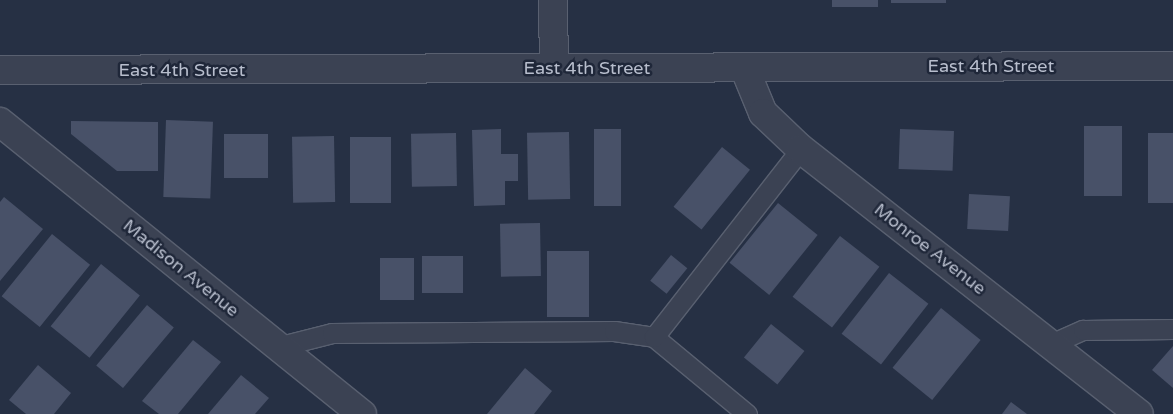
<!DOCTYPE html>
<html>
<head>
<meta charset="utf-8">
<style>
  body { margin:0 }
  #map { position:relative; width:1173px; height:414px; overflow:hidden; background:#263044; font-family:"Varela Round",sans-serif }
  div>[style] { position:absolute }
  .building>* { inset:0; background:#485168; transform-origin:0 0 }
  .roads { filter:drop-shadow(1px 0 #596070) drop-shadow(-1px 0 #596070) drop-shadow(0 1px #596070) drop-shadow(0 -1px #596070) }
  .lane>* { height:19px; margin:-9.5px; padding:0 9.5px; transform-origin:9.5px; border-radius:9.5px; background:#3b4253 }
  .street>* { height:28px; margin:-14px; padding:0 14px; transform-origin:14px; border-radius:14px; background:#3b4253 }
  span { translate:-50% -50%; white-space:nowrap; text-align:center; line-height:1.15; -webkit-text-stroke:5px #1f2739; paint-order:stroke }
  .street-label { font-size:18px; color:#b8becd }
</style>
</head>
<body>
<div id="map">
  <div class="building">
    <div style="left:832px;top:0;width:46px;height:7px"></div>
    <div style="left:891px;top:0;width:55px;height:3px"></div>
    <div style="left:166px;top:120px;width:47px;height:77px;rotate:2deg"></div>
    <div style="clip-path:polygon(71px 121px,158px 122px,158px 171px,117px 171px,71px 134px)"></div>
    <div style="left:1084px;top:126px;width:38px;height:70px"></div>
    <div style="clip-path:polygon(501px 129px,501px 154px,518px 154px,518px 181px,505px 181px,505px 205px,474px 206px,472px 130px)"></div>
    <div style="left:594px;top:129px;width:27px;height:77px"></div>
    <div style="left:900px;top:129px;width:54px;height:40px;rotate:2deg"></div>
    <div style="left:569px;top:132px;width:67px;height:42px;rotate:89deg"></div>
    <div style="left:456px;top:133px;width:53px;height:45px;rotate:89deg"></div>
    <div style="left:1148px;top:133px;width:25px;height:70px"></div>
    <div style="left:224px;top:134px;width:44px;height:44px"></div>
    <div style="left:334px;top:136px;width:66px;height:42px;rotate:89deg"></div>
    <div style="left:350px;top:137px;width:41px;height:66px"></div>
    <div style="left:722px;top:147px;width:36px;height:77px;rotate:39deg"></div>
    <div style="left:969px;top:194px;width:41px;height:35px;rotate:3deg"></div>
    <div style="clip-path:polygon(4px 197px,43px 229px,0 281px,0 202px)"></div>
    <div style="left:778px;top:203px;width:51px;height:77px;rotate:39deg"></div>
    <div style="left:540px;top:223px;width:53px;height:40px;rotate:89deg"></div>
    <div style="left:52px;top:234px;width:49px;height:80px;rotate:39deg"></div>
    <div style="left:840px;top:236px;width:50px;height:77px;rotate:38deg"></div>
    <div style="left:589px;top:251px;width:66px;height:42px;rotate:90deg"></div>
    <div style="left:671px;top:255px;width:21px;height:33px;rotate:39deg"></div>
    <div style="left:422px;top:256px;width:41px;height:37px"></div>
    <div style="left:380px;top:258px;width:34px;height:42px"></div>
    <div style="left:101px;top:264px;width:50px;height:80px;rotate:39deg"></div>
    <div style="left:889px;top:273px;width:50px;height:77px;rotate:38deg"></div>
    <div style="left:147px;top:305px;width:35px;height:79px;rotate:40deg"></div>
    <div style="left:941px;top:308px;width:51px;height:77px;rotate:39deg"></div>
    <div style="left:771px;top:324px;width:43px;height:43px;rotate:39deg"></div>
    <div style="clip-path:polygon(193px 340px,221px 362px,178px 414px,159px 414px,142px 401px)"></div>
    <div style="clip-path:polygon(1173px 346px,1173px 388px,1152px 370px)"></div>
    <div style="clip-path:polygon(38px 365px,71px 393px,54px 414px,26px 414px,9px 400px)"></div>
    <div style="clip-path:polygon(525px 368px,552px 391px,534px 414px,487px 414px)"></div>
    <div style="clip-path:polygon(241px 375px,269px 398px,255px 414px,208px 414px)"></div>
    <div style="clip-path:polygon(1011px 402px,1027px 414px,1002px 414px)"></div>
  </div>
  <div class="roads">
    <div class="lane">
      <div style="left:1051px;top:344px;width:35px;rotate:-24deg"></div>
      <div style="left:1083px;top:330px;width:90px;rotate:-0.6deg"></div>
      <div style="left:277px;top:347px;width:57px;rotate:-14.3deg"></div>
      <div style="left:332px;top:333px;width:282px;rotate:-0.4deg"></div>
      <div style="left:614px;top:331px;width:40px;rotate:8.5deg"></div>
      <div style="left:747px;top:414px;width:121px;rotate:-140.4deg"></div>
      <div style="left:654px;top:337px;width:239px;rotate:-52deg"></div>
    </div>
    <div class="street">
      <div style="left:553px;top:0;width:68px;rotate:89.2deg"></div>
      <div style="left:744px;top:67px;width:50px;rotate:67.6deg"></div>
      <div style="left:763px;top:113px;width:52px;rotate:43.5deg"></div>
      <div style="left:801px;top:149px;width:429px;rotate:38.1deg"></div>
      <div style="left:0;top:70px;width:1173px;rotate:-0.2deg"></div>
      <div style="left:0;top:122px;width:465px;rotate:38.9deg"></div>
    </div>
  </div>
  <div class="street-label">
    <span style="left:991px;top:66px">East 4th Street</span>
    <span style="left:587px;top:68px">East 4th Street</span>
    <span style="left:182px;top:70px">East 4th Street</span>
    <span style="left:930px;top:249px;rotate:38deg">Monroe Avenue</span>
    <span style="left:181px;top:268px;rotate:39deg">Madison Avenue</span>
  </div>
</div>
</body>
</html>
